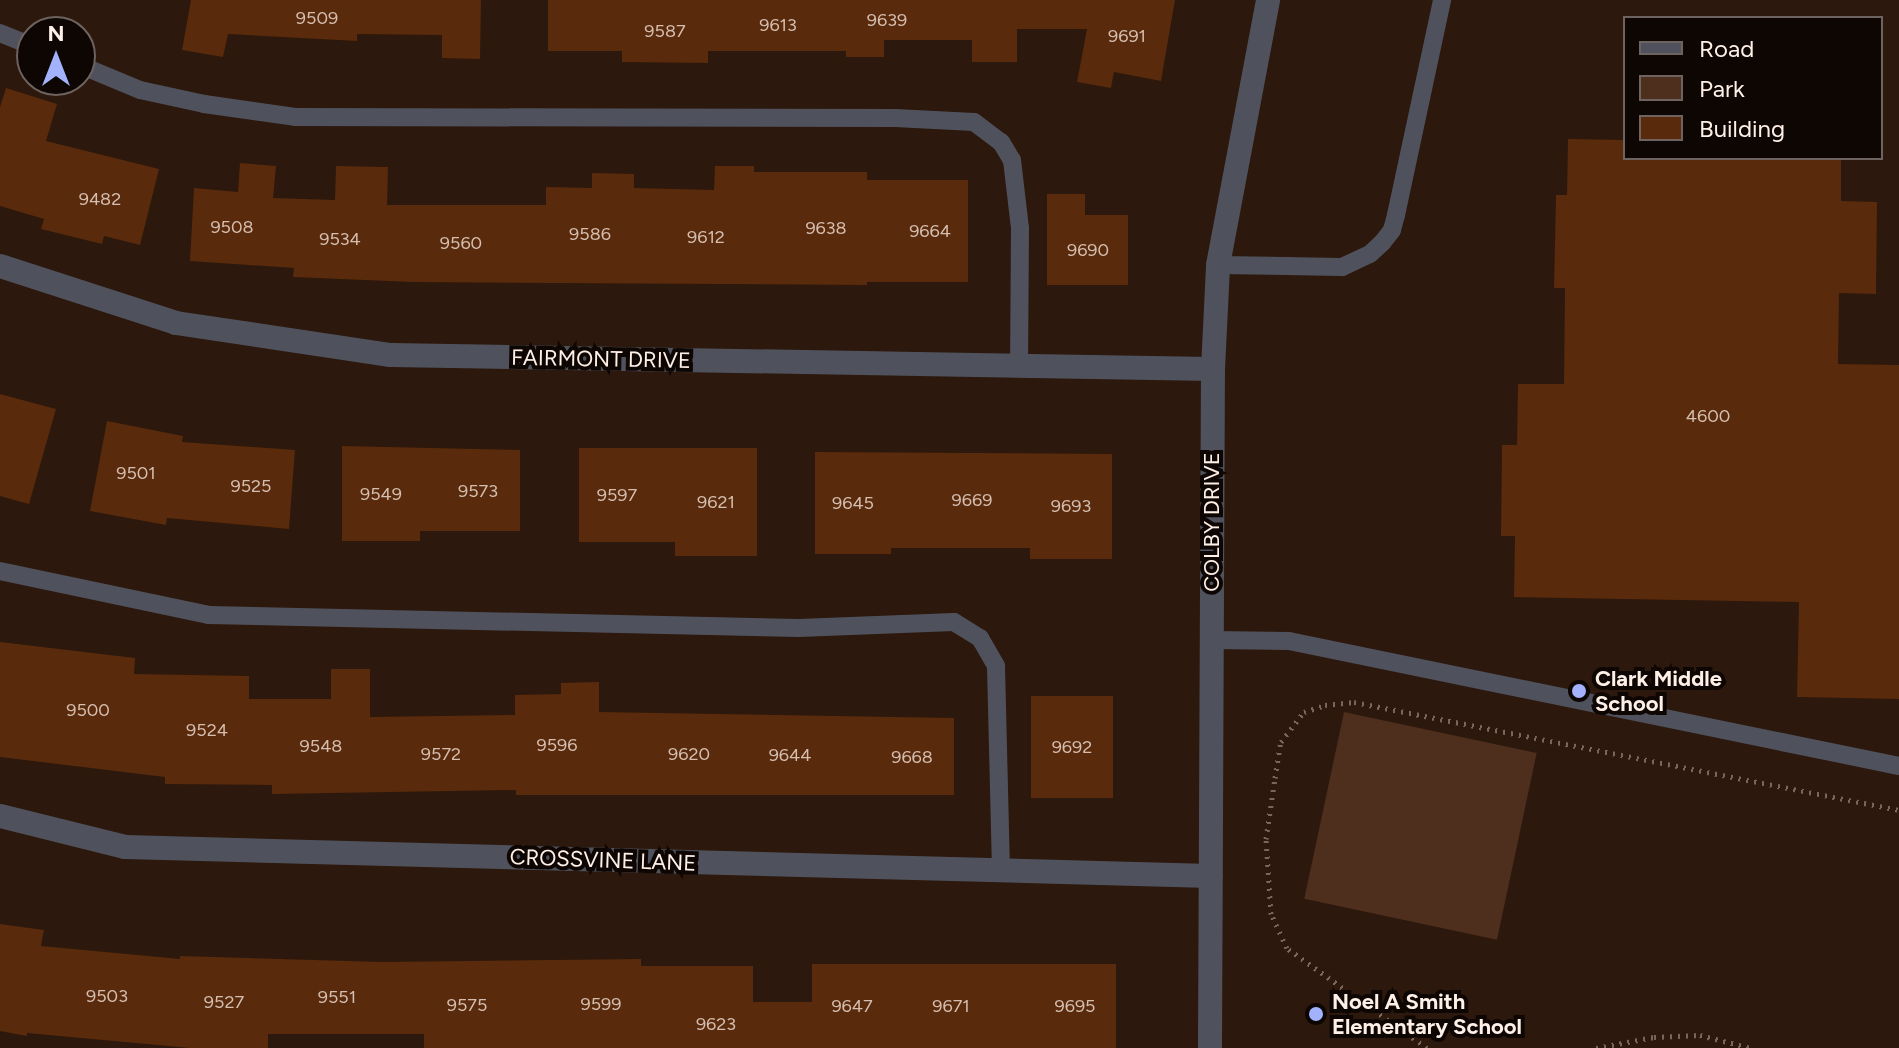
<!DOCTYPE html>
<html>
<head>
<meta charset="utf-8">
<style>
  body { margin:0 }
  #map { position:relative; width:1899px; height:1048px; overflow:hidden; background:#2c180c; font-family:Figtree,sans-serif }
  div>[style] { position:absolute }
  .green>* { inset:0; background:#4e2e1c; transform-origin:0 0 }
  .building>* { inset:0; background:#592a0b; transform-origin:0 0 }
  .path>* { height:5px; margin-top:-2.5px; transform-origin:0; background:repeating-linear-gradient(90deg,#79675c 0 2px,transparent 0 8px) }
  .service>* { height:18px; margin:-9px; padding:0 9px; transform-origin:9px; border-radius:9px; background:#4f525d }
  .minor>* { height:24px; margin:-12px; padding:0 12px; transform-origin:12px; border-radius:12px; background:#4f525d }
  .dots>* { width:22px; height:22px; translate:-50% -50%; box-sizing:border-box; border:4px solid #0e0603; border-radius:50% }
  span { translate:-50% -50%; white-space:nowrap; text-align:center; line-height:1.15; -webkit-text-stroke:8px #0e0603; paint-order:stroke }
  .number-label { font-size:18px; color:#d5beb0 }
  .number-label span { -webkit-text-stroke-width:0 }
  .street-label { font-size:22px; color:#feefe7 }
  .poi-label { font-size:22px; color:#feefe7; font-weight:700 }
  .left { translate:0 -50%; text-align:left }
  .legend { position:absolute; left:1623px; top:16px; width:260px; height:144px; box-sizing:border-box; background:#0e0603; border:2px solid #6e635e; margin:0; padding:10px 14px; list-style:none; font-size:24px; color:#feefe7 }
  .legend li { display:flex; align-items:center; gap:16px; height:40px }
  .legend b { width:40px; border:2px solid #6e635e }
  .north { position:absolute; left:16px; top:16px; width:80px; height:80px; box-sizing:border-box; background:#0e0603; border:2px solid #6e635e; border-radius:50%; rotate:0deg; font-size:22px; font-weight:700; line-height:32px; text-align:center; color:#feefe7 }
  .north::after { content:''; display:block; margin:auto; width:28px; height:36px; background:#a2b2fd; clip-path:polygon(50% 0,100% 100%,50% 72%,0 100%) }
</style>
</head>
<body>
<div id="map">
  <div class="green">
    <div style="left:1344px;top:712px;width:197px;height:191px;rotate:12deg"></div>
  </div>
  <div class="building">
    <div style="clip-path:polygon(191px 0,481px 0,480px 59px,442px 58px,442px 35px,357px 34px,357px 41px,228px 34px,223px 57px,182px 50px)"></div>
    <div style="clip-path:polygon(548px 0,1175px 0,1161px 81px,1114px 72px,1111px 88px,1077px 82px,1087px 29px,1017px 29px,1017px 62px,972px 62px,972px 40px,884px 40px,884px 57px,846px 57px,846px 51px,708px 51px,708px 63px,622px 62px,622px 51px,548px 51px)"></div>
    <div style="clip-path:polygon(6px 88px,57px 104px,46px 141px,159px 169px,140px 245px,104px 236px,102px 244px,41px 229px,44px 219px,0 206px,0 107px)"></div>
    <div style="clip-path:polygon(1568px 139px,1625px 140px,1625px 158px,1841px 158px,1841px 201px,1877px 202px,1876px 294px,1839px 293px,1838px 364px,1899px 365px,1899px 699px,1797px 697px,1799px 602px,1514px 597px,1515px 536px,1501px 536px,1502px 445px,1517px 445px,1518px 384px,1564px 384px,1565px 288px,1554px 288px,1556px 195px,1567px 195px)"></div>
    <div style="clip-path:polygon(240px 163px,276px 166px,273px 198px,335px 200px,336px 166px,388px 167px,387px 205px,546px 205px,546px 187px,592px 188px,592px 173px,634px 174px,634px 188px,714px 190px,715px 166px,754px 166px,754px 172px,867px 172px,867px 180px,968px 180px,968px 282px,867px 282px,867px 285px,412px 282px,293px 277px,294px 268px,190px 261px,194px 188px,238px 192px)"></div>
    <div style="clip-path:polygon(1047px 194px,1085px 194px,1085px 215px,1128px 215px,1128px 285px,1047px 285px)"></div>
    <div style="clip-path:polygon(0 394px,56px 409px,29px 504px,0 496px)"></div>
    <div style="clip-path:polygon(107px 421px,183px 436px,182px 442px,295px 450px,289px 529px,167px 518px,166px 525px,90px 511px)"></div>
    <div style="clip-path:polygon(342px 446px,520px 450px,520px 531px,420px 531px,420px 541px,342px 541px)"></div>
    <div style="clip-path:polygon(579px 448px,757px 448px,757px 556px,675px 556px,675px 542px,579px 542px)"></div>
    <div style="clip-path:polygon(815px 452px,1112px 454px,1112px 559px,1030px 559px,1030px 548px,891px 548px,891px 554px,815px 554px)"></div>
    <div style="clip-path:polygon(0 642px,135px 658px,134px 674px,249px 676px,249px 699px,331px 699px,331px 669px,370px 669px,370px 717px,515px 715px,515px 695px,561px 694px,561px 683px,599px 682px,599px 712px,954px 718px,954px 795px,516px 795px,516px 790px,272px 794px,272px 785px,165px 784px,165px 777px,0 757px)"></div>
    <div style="left:1031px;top:696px;width:82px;height:102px"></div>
    <div style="clip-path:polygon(0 924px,44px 930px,41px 946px,180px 959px,180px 956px,382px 962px,641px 959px,641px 966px,753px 966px,753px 1002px,812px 1002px,812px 964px,1116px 964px,1116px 1048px,424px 1048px,424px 1034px,268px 1034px,268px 1048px,190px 1048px,27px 1033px,27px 1036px,0 1031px)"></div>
  </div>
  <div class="path">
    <div style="left:1427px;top:1048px;width:172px;rotate:-144.5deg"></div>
    <div style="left:1287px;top:948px;width:38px;rotate:-115deg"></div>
    <div style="left:1271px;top:914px;width:75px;rotate:-93.8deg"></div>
    <div style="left:1266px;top:839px;width:62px;rotate:-81.6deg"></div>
    <div style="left:1275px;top:778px;width:36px;rotate:-81deg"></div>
    <div style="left:1281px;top:742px;width:38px;rotate:-53deg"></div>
    <div style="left:1304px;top:712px;width:22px;rotate:-18deg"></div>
    <div style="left:1325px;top:705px;width:29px;rotate:-6deg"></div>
    <div style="left:1354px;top:702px;width:556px;rotate:11.21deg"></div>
    <div style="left:1596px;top:1048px;width:59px;rotate:-10.7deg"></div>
    <div style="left:1654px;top:1037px;width:46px;rotate:-2.5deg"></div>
    <div style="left:1700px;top:1035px;width:53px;rotate:14.3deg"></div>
  </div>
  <div class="service">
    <div style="left:0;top:33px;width:35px;rotate:22deg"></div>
    <div style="left:80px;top:65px;width:65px;rotate:22.6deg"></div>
    <div style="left:140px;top:90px;width:66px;rotate:12.3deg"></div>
    <div style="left:204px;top:104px;width:92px;rotate:8.1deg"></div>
    <div style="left:295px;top:117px;width:600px;rotate:0.1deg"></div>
    <div style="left:895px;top:118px;width:79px;rotate:2.9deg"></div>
    <div style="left:974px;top:122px;width:34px;rotate:37deg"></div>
    <div style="left:1001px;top:142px;width:21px;rotate:59deg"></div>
    <div style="left:1012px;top:160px;width:68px;rotate:83.3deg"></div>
    <div style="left:1020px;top:228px;width:138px;rotate:90.4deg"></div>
    <div style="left:1218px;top:265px;width:124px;rotate:0.9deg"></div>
    <div style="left:1342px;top:267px;width:31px;rotate:-25deg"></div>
    <div style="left:1370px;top:254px;width:16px;rotate:-43deg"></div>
    <div style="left:1382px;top:243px;width:16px;rotate:-52deg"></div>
    <div style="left:1392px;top:230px;width:16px;rotate:-75deg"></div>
    <div style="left:1396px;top:215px;width:220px;rotate:-77.9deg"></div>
    <div style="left:0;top:571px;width:213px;rotate:11.9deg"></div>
    <div style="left:208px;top:615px;width:591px;rotate:1.26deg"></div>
    <div style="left:799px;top:628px;width:155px;rotate:-2.2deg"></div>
    <div style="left:954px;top:622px;width:31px;rotate:32deg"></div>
    <div style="left:980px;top:638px;width:32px;rotate:60deg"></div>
    <div style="left:996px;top:666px;width:205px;rotate:88.6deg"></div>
    <div style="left:1212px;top:640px;width:77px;rotate:0.7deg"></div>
    <div style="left:1289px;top:641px;width:623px;rotate:11.58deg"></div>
  </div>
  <div class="minor">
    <div style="left:0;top:266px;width:185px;rotate:17.9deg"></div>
    <div style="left:176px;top:323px;width:217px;rotate:8.5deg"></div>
    <div style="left:391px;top:355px;width:822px;rotate:0.98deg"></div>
    <div style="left:0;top:816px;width:129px;rotate:13.9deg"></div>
    <div style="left:125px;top:847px;width:1086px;rotate:1.53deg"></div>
    <div style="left:1210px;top:1048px;width:679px;rotate:-89.75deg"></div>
    <div style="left:1213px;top:369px;width:104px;rotate:-87.2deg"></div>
    <div style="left:1218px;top:265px;width:270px;rotate:-79.3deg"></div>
  </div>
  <div class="dots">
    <div style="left:1579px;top:691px;background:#a2b2fd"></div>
    <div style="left:1316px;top:1014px;background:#a2b2fd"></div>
  </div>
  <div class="number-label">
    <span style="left:317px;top:18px">9509</span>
    <span style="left:887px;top:20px">9639</span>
    <span style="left:778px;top:25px">9613</span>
    <span style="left:665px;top:31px">9587</span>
    <span style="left:1127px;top:36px">9691</span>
    <span style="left:100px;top:199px">9482</span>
    <span style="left:232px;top:227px">9508</span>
    <span style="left:826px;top:228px">9638</span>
    <span style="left:930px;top:231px">9664</span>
    <span style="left:590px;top:234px">9586</span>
    <span style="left:706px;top:237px">9612</span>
    <span style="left:340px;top:239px">9534</span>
    <span style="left:461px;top:243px">9560</span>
    <span style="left:1088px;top:250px">9690</span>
    <span style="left:1708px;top:416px">4600</span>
    <span style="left:136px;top:473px">9501</span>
    <span style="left:251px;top:486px">9525</span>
    <span style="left:478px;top:491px">9573</span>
    <span style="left:381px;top:494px">9549</span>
    <span style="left:617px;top:495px">9597</span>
    <span style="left:972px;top:500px">9669</span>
    <span style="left:716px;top:502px">9621</span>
    <span style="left:853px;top:503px">9645</span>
    <span style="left:1071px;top:506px">9693</span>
    <span style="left:88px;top:710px">9500</span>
    <span style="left:207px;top:730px">9524</span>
    <span style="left:557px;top:745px">9596</span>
    <span style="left:321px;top:746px">9548</span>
    <span style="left:1072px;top:747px">9692</span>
    <span style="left:441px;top:754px">9572</span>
    <span style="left:689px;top:754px">9620</span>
    <span style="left:790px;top:755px">9644</span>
    <span style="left:912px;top:757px">9668</span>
    <span style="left:107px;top:996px">9503</span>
    <span style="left:337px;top:997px">9551</span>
    <span style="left:224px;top:1002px">9527</span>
    <span style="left:601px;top:1004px">9599</span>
    <span style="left:467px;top:1005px">9575</span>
    <span style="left:852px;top:1006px">9647</span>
    <span style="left:951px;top:1006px">9671</span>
    <span style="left:1075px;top:1006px">9695</span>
    <span style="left:716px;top:1024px">9623</span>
  </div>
  <div class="street-label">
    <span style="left:601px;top:359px;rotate:1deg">FAIRMONT DRIVE</span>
    <span style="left:1212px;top:522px;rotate:-90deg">COLBY DRIVE</span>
    <span style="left:603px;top:860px;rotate:2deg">CROSSVINE LANE</span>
  </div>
  <div class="poi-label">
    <span class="left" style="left:1595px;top:691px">Clark Middle<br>School</span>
    <span class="left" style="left:1332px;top:1014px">Noel A Smith<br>Elementary School</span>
  </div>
  <ul class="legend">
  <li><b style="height:10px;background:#4f525d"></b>Road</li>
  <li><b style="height:22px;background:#4e2e1c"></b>Park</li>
  <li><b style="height:22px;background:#592a0b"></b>Building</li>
  </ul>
  <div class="north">N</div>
</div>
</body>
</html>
